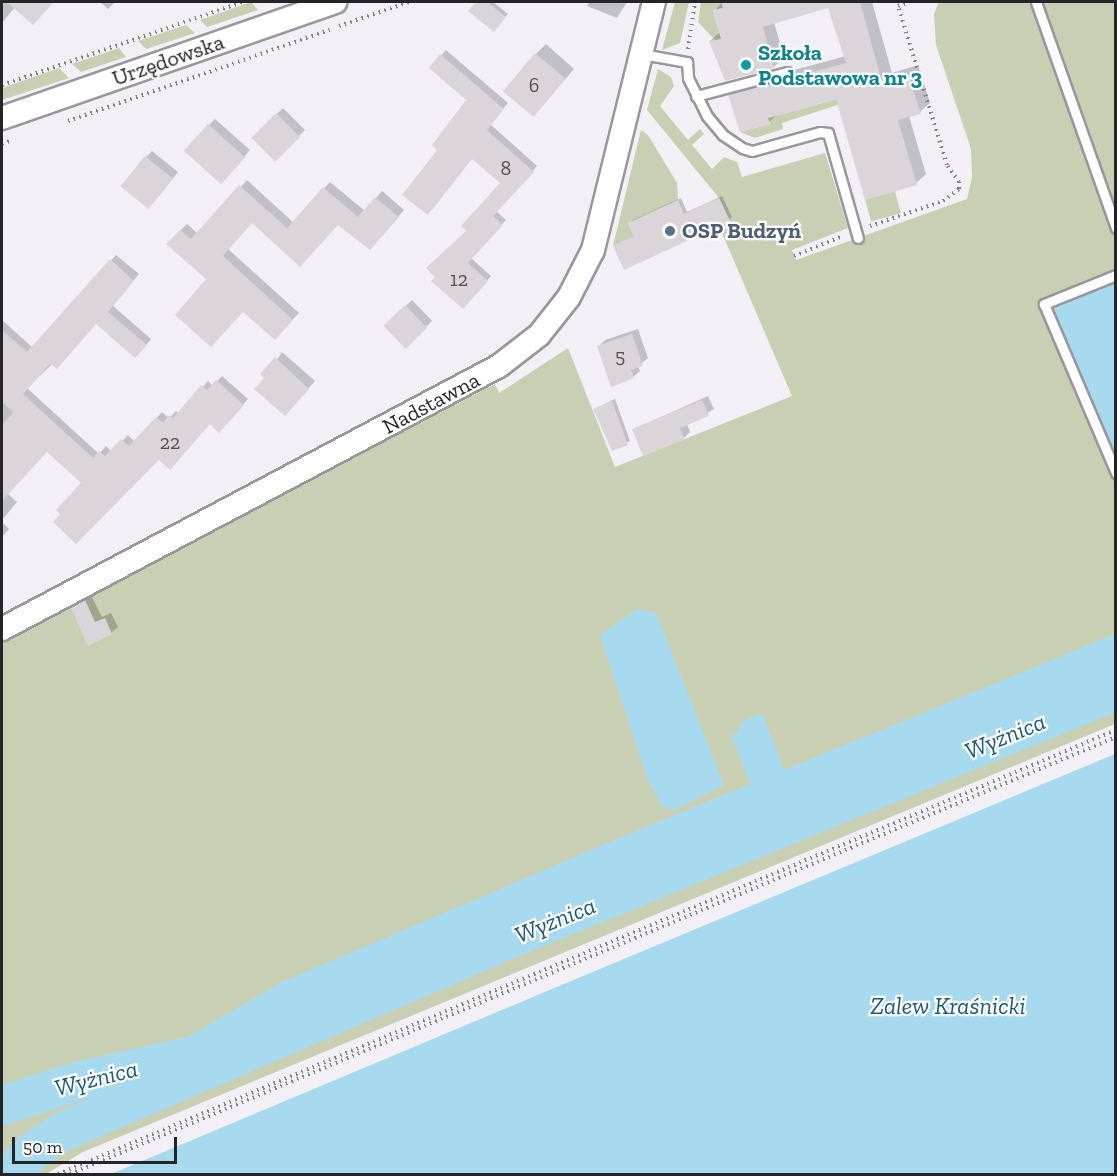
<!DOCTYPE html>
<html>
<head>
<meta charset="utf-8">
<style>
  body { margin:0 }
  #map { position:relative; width:1117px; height:1176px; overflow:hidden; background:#f2f0f5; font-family:"Zilla Slab",serif }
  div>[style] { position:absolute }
  .green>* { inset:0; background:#c9cfb2; transform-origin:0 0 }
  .water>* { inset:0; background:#a7daef }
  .shadow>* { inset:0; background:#0003; transform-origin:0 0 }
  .river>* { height:39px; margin:-19.5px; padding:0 19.5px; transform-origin:19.5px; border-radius:19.5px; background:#a7daef }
  .building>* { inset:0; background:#dad5d8; transform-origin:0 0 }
  .path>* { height:4px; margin-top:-2px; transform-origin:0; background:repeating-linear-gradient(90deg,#848286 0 1.5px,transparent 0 6px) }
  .roads { filter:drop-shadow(2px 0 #99979c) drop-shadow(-2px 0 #99979c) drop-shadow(0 2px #99979c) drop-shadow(0 -2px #99979c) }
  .service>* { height:9px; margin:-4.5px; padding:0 4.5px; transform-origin:4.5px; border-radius:4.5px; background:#fff }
  .tertiary>* { height:22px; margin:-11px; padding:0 11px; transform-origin:11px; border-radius:11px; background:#fff }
  .dots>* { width:16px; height:16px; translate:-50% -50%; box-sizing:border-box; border:3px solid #fefeff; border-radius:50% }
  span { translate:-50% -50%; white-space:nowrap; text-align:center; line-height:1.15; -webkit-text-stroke:4.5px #fefeff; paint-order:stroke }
  .number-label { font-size:20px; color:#525052 }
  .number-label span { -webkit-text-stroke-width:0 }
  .culture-label { font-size:22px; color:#0d838f; font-weight:700 }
  .left { translate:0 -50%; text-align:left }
  .street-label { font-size:22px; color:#252426 }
  .service-label { font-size:22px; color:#4e5e75; font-weight:700 }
  .water-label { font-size:24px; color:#1b5b71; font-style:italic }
  .frame { position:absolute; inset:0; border:3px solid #252426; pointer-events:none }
  .scale { position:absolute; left:12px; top:1137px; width:165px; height:27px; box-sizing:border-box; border:3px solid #252426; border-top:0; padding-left:8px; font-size:18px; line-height:21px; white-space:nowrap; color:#252426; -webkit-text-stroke:4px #fefeff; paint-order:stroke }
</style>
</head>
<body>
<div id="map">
  <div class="green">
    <div style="clip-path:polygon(251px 2px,258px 10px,207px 27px,200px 20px)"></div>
    <div style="clip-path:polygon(675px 2px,689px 2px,680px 43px,662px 50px)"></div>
    <div style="clip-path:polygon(701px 2px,721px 2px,723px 8px,713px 10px,721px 39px,715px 40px,698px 22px)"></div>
    <div style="clip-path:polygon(939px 2px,1115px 2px,1115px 650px,968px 705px,636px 841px,280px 994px,194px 1046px,70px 1074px,2px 1095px,2px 641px,495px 384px,499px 393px,568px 348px,615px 467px,792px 396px,719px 226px,730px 221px,719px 198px,647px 110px,658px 69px,671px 77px,674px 86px,660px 106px,688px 140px,700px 129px,704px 134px,692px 145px,712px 169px,724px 157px,737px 162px,742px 177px,825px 153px,848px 228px,792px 250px,796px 260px,967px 199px,972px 177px,971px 149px,936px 45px,934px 14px)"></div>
    <div style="clip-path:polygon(186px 25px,195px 33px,146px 49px,138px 41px)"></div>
    <div style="clip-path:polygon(119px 48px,126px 57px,81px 72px,72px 64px)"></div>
    <div style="clip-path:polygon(59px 68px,69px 78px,2px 100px,2px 88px)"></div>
    <div style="clip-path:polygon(855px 94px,856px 99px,782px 123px,783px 129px,755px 138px,740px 132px,770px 124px,768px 118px)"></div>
    <div style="clip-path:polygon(641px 130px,648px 135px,677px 183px,678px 200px,628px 223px,634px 236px,613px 246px)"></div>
    <div style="left:895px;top:191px;width:23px;height:31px;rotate:75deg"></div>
    <div style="clip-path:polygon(1115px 704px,1115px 724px,83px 1152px,46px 1174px,15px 1174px,39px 1152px,65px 1136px)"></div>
    <div style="clip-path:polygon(705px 828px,710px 851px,61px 1126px,31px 1145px,2px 1174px,2px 1111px,90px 1084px,197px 1059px,296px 1002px)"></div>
  </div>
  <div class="water">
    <div style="clip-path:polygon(1115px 281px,1115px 459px,1052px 308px)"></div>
    <div style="clip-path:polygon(637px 609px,656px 613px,724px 785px,674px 810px,662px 807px,648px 780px,600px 635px)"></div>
    <div style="clip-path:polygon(762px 713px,785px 772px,751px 786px,731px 735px,737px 734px,742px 722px)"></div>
    <div style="clip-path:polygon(1115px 754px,1115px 1174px,111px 1174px,559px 986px)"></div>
  </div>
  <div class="shadow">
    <div style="clip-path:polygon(2px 2px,53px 2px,42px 14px,15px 7px,2px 23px)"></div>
    <div style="clip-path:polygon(100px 2px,115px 2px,108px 9px)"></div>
    <div style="clip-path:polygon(478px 2px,493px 2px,508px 14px,494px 30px,471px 11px)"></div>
    <div style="clip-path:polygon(589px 2px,627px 2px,617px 18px,587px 6px)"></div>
    <div style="clip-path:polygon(722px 2px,872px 2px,892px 73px,918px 65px,930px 103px,920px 112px,909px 116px,926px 174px,916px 183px,837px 97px,778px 114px,769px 122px,729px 95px,739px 85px,846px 56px,829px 6px,774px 22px,784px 57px,774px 67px,710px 41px,720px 32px,715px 11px)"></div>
    <div style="clip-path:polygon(546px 44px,574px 69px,543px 105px,536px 54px)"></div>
    <div style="clip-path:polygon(446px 50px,508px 103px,490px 124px,537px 166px,496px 211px,506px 220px,471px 258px,491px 276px,467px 303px,468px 230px,502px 183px,473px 157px,440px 150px,468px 99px,431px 67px)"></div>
    <div style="left:283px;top:108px;width:31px;height:42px;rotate:45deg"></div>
    <div style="clip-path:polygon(215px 119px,250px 150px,227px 176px,209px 125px)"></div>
    <div style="clip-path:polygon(152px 151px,178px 172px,154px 201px,146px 157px)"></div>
    <div style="clip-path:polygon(247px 180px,294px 223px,330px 182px,365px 211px,382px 191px,404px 210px,376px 242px,339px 223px,300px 265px,252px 222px,228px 249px,299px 313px,274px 338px,168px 243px,187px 224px,198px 234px)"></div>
    <div style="clip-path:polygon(722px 196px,732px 217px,729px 220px,615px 246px,635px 235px,630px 223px,633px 220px,681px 198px,687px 212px)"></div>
    <div style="clip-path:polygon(116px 255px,139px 274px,112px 305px,151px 339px,141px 351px,96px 322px,27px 388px,99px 454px,106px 446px,112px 452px,128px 435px,135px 442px,162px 412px,169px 418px,176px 411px,179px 414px,208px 381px,213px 386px,222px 376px,248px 399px,225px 425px,210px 423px,159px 458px,83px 483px,47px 450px,7px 493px,17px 502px,2px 520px,2px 320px,33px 348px)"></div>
    <div style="left:412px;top:300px;width:29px;height:37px;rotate:46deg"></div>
    <div style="clip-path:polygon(638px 329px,648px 358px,638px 366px,640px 371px,633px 377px,598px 347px,605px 340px)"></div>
    <div style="clip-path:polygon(282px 352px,315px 381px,291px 408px,266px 377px)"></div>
    <div style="clip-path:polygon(708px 396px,714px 409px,687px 424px,690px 432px,684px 438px,634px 429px)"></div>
    <div style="clip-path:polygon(615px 399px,630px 441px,612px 449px,594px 409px)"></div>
    <div style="clip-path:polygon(2px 522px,9px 529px,2px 537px)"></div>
    <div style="clip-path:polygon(91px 595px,102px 617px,111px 613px,118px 627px,111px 633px,73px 608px)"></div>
  </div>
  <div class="river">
    <div style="left:2px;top:1105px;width:82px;rotate:-17.8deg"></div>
    <div style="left:80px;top:1080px;width:117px;rotate:-12.4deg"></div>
    <div style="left:194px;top:1055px;width:111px;rotate:-30.3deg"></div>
    <div style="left:290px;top:999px;width:387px;rotate:-23.1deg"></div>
    <div style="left:646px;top:847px;width:508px;rotate:-22.32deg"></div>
    <div style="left:9px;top:1174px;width:35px;rotate:-45deg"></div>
    <div style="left:34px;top:1149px;width:33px;rotate:-33deg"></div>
    <div style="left:62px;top:1131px;width:467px;rotate:-23.3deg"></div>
    <div style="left:491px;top:946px;width:675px;rotate:-22.27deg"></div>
  </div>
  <div class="building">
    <div style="clip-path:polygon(7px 2px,54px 2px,33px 25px)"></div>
    <div style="clip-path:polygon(476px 2px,487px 2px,506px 17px,494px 32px,468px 11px)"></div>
    <div style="clip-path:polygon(721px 2px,860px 2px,882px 82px,908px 74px,921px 114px,898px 120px,917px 185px,865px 200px,836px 99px,768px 118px,770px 124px,740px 132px,728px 95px,846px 63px,828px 8px,763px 27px,774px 68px,725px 81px,709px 41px,721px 39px,713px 10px,723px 8px)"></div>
    <div style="left:535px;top:53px;width:40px;height:50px;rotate:40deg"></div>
    <div style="clip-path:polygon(440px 54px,504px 109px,487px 130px,534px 172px,493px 216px,503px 225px,468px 263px,488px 281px,463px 309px,431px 281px,435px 277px,426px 268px,466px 231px,461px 226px,500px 183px,472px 159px,428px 215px,402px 195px,437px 150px,432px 145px,466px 100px,429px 68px)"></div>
    <div style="left:276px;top:113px;width:34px;height:35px;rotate:45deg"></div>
    <div style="left:208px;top:124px;width:50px;height:36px;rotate:42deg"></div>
    <div style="left:145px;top:156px;width:36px;height:39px;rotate:39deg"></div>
    <div style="clip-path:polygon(239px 185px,287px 228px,323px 187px,358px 217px,375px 197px,399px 217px,370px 250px,338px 225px,300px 267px,252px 223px,223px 256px,293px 320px,275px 340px,243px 312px,211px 347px,175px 315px,206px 279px,166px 244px,180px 230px,191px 239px)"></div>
    <div style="clip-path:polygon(719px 198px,730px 221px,624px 270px,613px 246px,634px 236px,628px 223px,678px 200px,684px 214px)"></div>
    <div style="clip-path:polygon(110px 259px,134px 281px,108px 312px,147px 345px,135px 358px,96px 324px,57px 369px,50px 364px,23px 394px,93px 458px,99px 451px,105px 456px,121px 439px,129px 446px,156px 417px,163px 423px,169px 415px,173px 418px,201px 385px,207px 390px,216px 380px,244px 405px,219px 433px,210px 424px,170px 470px,159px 460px,76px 544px,53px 522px,60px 514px,56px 510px,81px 483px,47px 452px,2px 501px,2px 425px,13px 412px,2px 402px,2px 330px,27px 352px)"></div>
    <div style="left:405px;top:305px;width:32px;height:30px;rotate:46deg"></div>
    <div style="clip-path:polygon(632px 334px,643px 366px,631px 370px,634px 378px,611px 387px,597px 346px)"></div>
    <div style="clip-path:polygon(275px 357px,309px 389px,285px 416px,254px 389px,264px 378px,260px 374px)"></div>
    <div style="clip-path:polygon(702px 400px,709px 416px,680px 428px,685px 439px,643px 456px,632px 429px)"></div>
    <div style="clip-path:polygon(612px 401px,628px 445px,612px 451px,593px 409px)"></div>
    <div style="clip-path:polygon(85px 600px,95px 622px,105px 618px,112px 634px,88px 646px,71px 608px)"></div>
  </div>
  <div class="path">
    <div style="left:339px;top:26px;width:74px;rotate:-18.9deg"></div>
    <div style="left:688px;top:49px;width:48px;rotate:-81.5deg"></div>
    <div style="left:2px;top:85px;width:255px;rotate:-19deg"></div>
    <div style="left:68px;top:121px;width:277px;rotate:-19.2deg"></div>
    <div style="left:2px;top:144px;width:11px;rotate:-22deg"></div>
    <div style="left:870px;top:226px;width:77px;rotate:-18.9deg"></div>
    <div style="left:943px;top:201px;width:20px;rotate:-37deg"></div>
    <div style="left:959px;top:189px;width:7px;rotate:-90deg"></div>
    <div style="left:959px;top:182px;width:21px;rotate:-125deg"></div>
    <div style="left:947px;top:165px;width:166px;rotate:-107.1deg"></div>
    <div style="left:898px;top:6px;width:12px;rotate:-20deg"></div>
    <div style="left:794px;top:256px;width:53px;rotate:-22.2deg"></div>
    <div style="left:58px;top:1174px;width:1147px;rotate:-22.77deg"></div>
    <div style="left:70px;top:1174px;width:1134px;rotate:-22.67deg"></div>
  </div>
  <div class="roads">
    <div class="service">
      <div style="left:1036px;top:2px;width:240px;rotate:70.5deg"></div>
      <div style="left:642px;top:54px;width:46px;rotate:10.1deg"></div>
      <div style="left:687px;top:62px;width:16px;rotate:86deg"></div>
      <div style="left:688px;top:78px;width:42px;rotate:63.4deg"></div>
      <div style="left:707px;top:116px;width:25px;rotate:50deg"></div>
      <div style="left:723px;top:135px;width:23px;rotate:34deg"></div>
      <div style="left:742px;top:148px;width:10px;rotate:17deg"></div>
      <div style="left:752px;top:151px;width:71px;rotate:-15.6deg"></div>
      <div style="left:820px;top:132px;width:8px;rotate:7deg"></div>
      <div style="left:828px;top:133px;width:109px;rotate:74.1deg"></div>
      <div style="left:696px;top:96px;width:94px;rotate:-14.8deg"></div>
      <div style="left:1116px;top:275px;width:78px;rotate:158.1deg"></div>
      <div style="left:1044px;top:304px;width:184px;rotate:66.9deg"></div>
    </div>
    <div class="tertiary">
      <div style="left:2px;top:118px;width:353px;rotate:-19.2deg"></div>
      <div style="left:2px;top:629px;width:562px;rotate:-27.89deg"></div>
      <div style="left:499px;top:366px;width:51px;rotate:-37.8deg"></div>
      <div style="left:539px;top:335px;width:48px;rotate:-51.7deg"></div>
      <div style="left:569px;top:297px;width:53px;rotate:-62.9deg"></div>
      <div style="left:593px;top:250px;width:255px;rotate:-76.2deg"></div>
    </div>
  </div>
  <div class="dots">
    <div style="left:746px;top:65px;background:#0f9aa8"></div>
    <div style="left:670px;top:231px;background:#5c6f8a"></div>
  </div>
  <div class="number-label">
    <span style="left:534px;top:85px">6</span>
    <span style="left:506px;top:168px">8</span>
    <span style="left:459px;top:279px">12</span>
    <span style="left:620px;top:356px">5</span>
    <span style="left:170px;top:442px">22</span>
  </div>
  <div class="culture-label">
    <span class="left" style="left:758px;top:65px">Szkoła<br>Podstawowa nr 3</span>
  </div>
  <div class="street-label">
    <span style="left:168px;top:60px;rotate:-19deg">Urzędowska</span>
    <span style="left:431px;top:403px;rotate:-28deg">Nadstawna</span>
  </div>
  <div class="service-label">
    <span class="left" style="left:682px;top:231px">OSP Budzyń</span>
  </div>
  <div class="water-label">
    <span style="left:1005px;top:736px;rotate:-22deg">Wyżnica</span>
    <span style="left:555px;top:920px;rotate:-22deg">Wyżnica</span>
    <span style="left:948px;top:1006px">Zalew Kraśnicki</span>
    <span style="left:96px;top:1078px;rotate:-14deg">Wyżnica</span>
  </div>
  <div class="frame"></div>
  <div class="scale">50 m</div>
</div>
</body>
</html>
